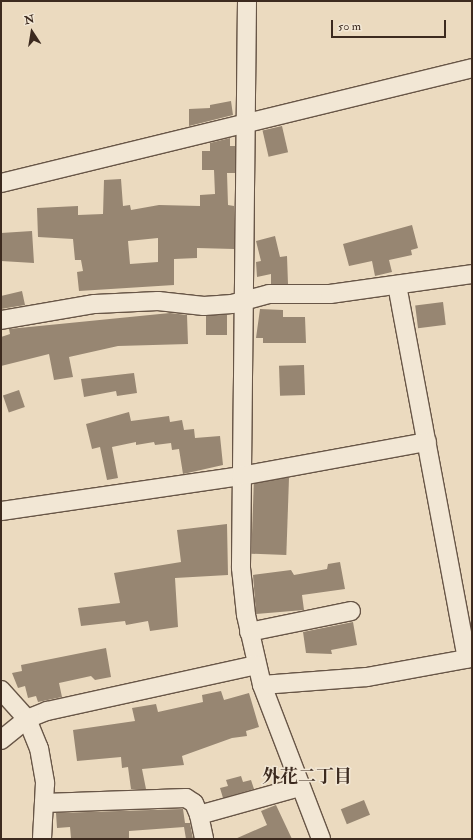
<!DOCTYPE html>
<html>
<head>
<meta charset="utf-8">
<style>
  body { margin:0 }
  #map { position:relative; width:473px; height:840px; overflow:hidden; background:#ebdabf; font-family:"IM FELL Double Pica","Noto Serif JP",serif }
  div>[style] { position:absolute }
  .building>* { inset:0; background:#978672; transform-origin:0 0 }
  .roads { filter:drop-shadow(1px 0 #685647) drop-shadow(-1px 0 #685647) drop-shadow(0 1px #685647) drop-shadow(0 -1px #685647) }
  .minor>* { height:18px; margin:-9px; padding:0 9px; transform-origin:9px; border-radius:9px; background:#f2e7d5 }
  span { translate:-50% -50%; white-space:nowrap; text-align:center; line-height:1.15; -webkit-text-stroke:3px #f2e7d5; paint-order:stroke }
  .neighbourhood-label { font-size:18px; color:#3c2a1f; font-weight:700 }
  .frame { position:absolute; inset:0; border:2px solid #3c2a1f; pointer-events:none }
  .north { position:absolute; left:12px; top:12px; width:40px; height:40px; -webkit-text-stroke:3px #f2e7d5; paint-order:stroke; rotate:348deg; font-size:11px; font-weight:700; line-height:16px; text-align:center; color:#3c2a1f }
  .north::after { content:''; display:block; margin:auto; width:14px; height:18px; background:#3c2a1f; clip-path:polygon(50% 0,100% 100%,50% 72%,0 100%) }
  .scale { position:absolute; left:331px; top:20px; width:115px; height:18px; box-sizing:border-box; border:2px solid #3c2a1f; border-top:0; padding-left:5px; font-size:12px; line-height:14px; white-space:nowrap; color:#3c2a1f; -webkit-text-stroke:3px #f2e7d5; paint-order:stroke }
</style>
</head>
<body>
<div id="map">
  <div class="building">
    <div style="clip-path:polygon(231px 101px,233px 115px,189px 126px,189px 109px,210px 108px,210px 105px)"></div>
    <div style="left:282px;top:126px;width:27px;height:20px;rotate:77deg"></div>
    <div style="clip-path:polygon(evenodd,230px 138px,230px 146px,235px 146px,235px 173px,227px 173px,228px 205px,234px 206px,234px 249px,197px 248px,197px 258px,174px 259px,174px 285px,79px 291px,77px 272px,83px 271px,81px 260px,75px 260px,73px 239px,38px 237px,37px 208px,78px 206px,78px 215px,103px 214px,104px 180px,121px 179px,123px 206px,130px 205px,131px 210px,159px 205px,200px 206px,200px 195px,215px 194px,214px 170px,202px 170px,202px 151px,210px 151px,210px 143px,230px 138px,158px 238px,158px 262px,130px 264px,128px 241px,158px 238px)"></div>
    <div style="clip-path:polygon(412px 225px,418px 248px,411px 250px,412px 255px,389px 260px,392px 272px,375px 276px,372px 261px,349px 266px,343px 244px)"></div>
    <div style="clip-path:polygon(32px 231px,34px 263px,1px 261px,1px 233px)"></div>
    <div style="clip-path:polygon(275px 236px,280px 257px,287px 256px,288px 284px,271px 284px,271px 274px,257px 277px,256px 262px,261px 261px,256px 241px)"></div>
    <div style="clip-path:polygon(22px 291px,25px 305px,1px 309px,1px 296px)"></div>
    <div style="left:443px;top:302px;width:23px;height:28px;rotate:83deg"></div>
    <div style="clip-path:polygon(260px 309px,283px 310px,283px 317px,305px 317px,306px 343px,263px 343px,263px 338px,256px 338px)"></div>
    <div style="clip-path:polygon(170px 313px,187px 315px,188px 344px,118px 346px,69px 357px,73px 377px,54px 380px,49px 354px,1px 366px,1px 337px,10px 334px,9px 329px)"></div>
    <div style="left:227px;top:315px;width:20px;height:21px;rotate:90deg"></div>
    <div style="left:304px;top:365px;width:30px;height:25px;rotate:88deg"></div>
    <div style="clip-path:polygon(134px 373px,137px 393px,117px 396px,116px 391px,84px 397px,81px 379px)"></div>
    <div style="left:19px;top:390px;width:18px;height:17px;rotate:71deg"></div>
    <div style="clip-path:polygon(129px 412px,131px 421px,169px 416px,170px 422px,182px 420px,184px 430px,194px 429px,195px 438px,220px 436px,223px 465px,183px 474px,179px 449px,172px 450px,171px 443px,155px 445px,154px 442px,136px 445px,136px 442px,112px 447px,118px 478px,107px 480px,100px 447px,92px 449px,86px 424px)"></div>
    <div style="left:289px;top:478px;width:77px;height:35px;rotate:92deg"></div>
    <div style="clip-path:polygon(227px 524px,228px 575px,175px 578px,178px 627px,150px 631px,148px 621px,126px 625px,125px 621px,81px 626px,78px 608px,120px 603px,114px 573px,181px 562px,177px 530px)"></div>
    <div style="clip-path:polygon(340px 562px,345px 589px,302px 595px,304px 610px,256px 614px,253px 575px,291px 570px,294px 575px,327px 569px,328px 564px)"></div>
    <div style="clip-path:polygon(353px 622px,357px 645px,331px 650px,332px 654px,306px 653px,303px 632px)"></div>
    <div style="clip-path:polygon(106px 648px,111px 677px,95px 680px,91px 676px,59px 683px,62px 697px,38px 702px,36px 696px,28px 698px,25px 686px,18px 688px,12px 673px,22px 671px,21px 665px)"></div>
    <div style="clip-path:polygon(221px 691px,224px 700px,249px 693px,259px 727px,246px 731px,247px 736px,232px 738px,182px 756px,184px 765px,142px 769px,146px 789px,131px 789px,128px 767px,122px 768px,121px 757px,77px 761px,73px 730px,135px 721px,132px 708px,156px 704px,158px 712px,203px 702px,202px 695px)"></div>
    <div style="clip-path:polygon(241px 776px,243px 782px,251px 780px,254px 789px,223px 798px,220px 788px,228px 786px,226px 780px)"></div>
    <div style="left:364px;top:800px;width:16px;height:25px;rotate:68deg"></div>
    <div style="clip-path:polygon(276px 805px,292px 839px,235px 839px,267px 825px,261px 811px)"></div>
    <div style="clip-path:polygon(183px 809px,185px 823px,190px 823px,193px 839px,186px 839px,184px 827px,129px 831px,129px 839px,71px 838px,70px 827px,57px 828px,56px 813px)"></div>
  </div>
  <div class="roads">
    <div class="minor">
      <div style="left:247px;top:1px;width:567px;rotate:90.61deg"></div>
      <div style="left:241px;top:568px;width:47px;rotate:83.9deg"></div>
      <div style="left:246px;top:615px;width:72px;rotate:77.1deg"></div>
      <div style="left:262px;top:685px;width:165px;rotate:69deg"></div>
      <div style="left:1px;top:183px;width:485px;rotate:-13.7deg"></div>
      <div style="left:397px;top:285px;width:380px;rotate:79.4deg"></div>
      <div style="left:1px;top:320px;width:95px;rotate:-9.7deg"></div>
      <div style="left:95px;top:304px;width:63px;rotate:-2.7deg"></div>
      <div style="left:158px;top:301px;width:46px;rotate:6.2deg"></div>
      <div style="left:204px;top:306px;width:28px;rotate:-4deg"></div>
      <div style="left:232px;top:304px;width:38px;rotate:-15deg"></div>
      <div style="left:269px;top:294px;width:61px"></div>
      <div style="left:330px;top:294px;width:143px;rotate:-8deg"></div>
      <div style="left:1px;top:511px;width:243px;rotate:-8.3deg"></div>
      <div style="left:241px;top:476px;width:189px;rotate:-10.4deg"></div>
      <div style="left:249px;top:632px;width:104px;rotate:-11.6deg"></div>
      <div style="left:262px;top:685px;width:105px;rotate:-4.4deg"></div>
      <div style="left:367px;top:677px;width:107px;rotate:-10.3deg"></div>
      <div style="left:1px;top:690px;width:39px;rotate:48deg"></div>
      <div style="left:27px;top:719px;width:31px;rotate:68deg"></div>
      <div style="left:39px;top:748px;width:36px;rotate:80deg"></div>
      <div style="left:45px;top:783px;width:56px;rotate:93.1deg"></div>
      <div style="left:1px;top:740px;width:33px;rotate:-39deg"></div>
      <div style="left:27px;top:719px;width:22px;rotate:-22deg"></div>
      <div style="left:47px;top:711px;width:214px;rotate:-12.4deg"></div>
      <div style="left:44px;top:803px;width:142px;rotate:-2deg"></div>
      <div style="left:186px;top:798px;width:9px;rotate:32deg"></div>
      <div style="left:194px;top:803px;width:13px;rotate:67deg"></div>
      <div style="left:199px;top:815px;width:105px;rotate:-15.5deg"></div>
      <div style="left:199px;top:815px;width:25px;rotate:78deg"></div>
    </div>
  </div>
  <div class="neighbourhood-label">
    <span style="left:307px;top:777px">外花二丁目</span>
  </div>
  <div class="frame"></div>
  <div class="north">N</div>
  <div class="scale">50 m</div>
</div>
</body>
</html>
